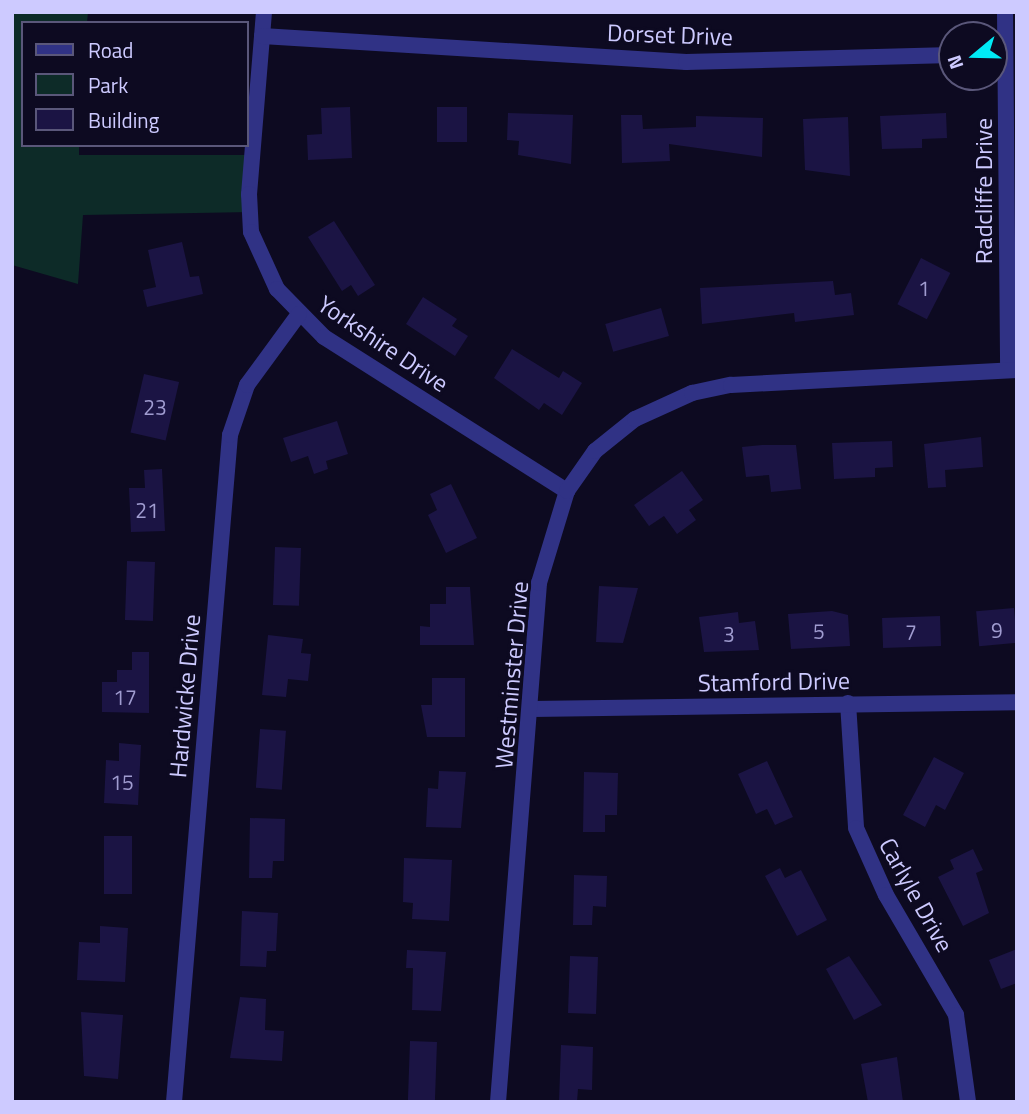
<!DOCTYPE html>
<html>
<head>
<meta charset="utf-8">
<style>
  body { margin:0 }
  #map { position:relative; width:1029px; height:1114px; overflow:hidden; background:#0d0a21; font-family:"Titillium Web",sans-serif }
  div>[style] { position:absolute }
  .green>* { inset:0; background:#0d2b28 }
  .building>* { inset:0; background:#1b1444; transform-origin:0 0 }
  .minor>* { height:16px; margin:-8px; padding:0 8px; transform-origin:8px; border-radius:8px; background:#303285 }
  span { translate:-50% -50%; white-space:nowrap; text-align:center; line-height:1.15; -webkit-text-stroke:6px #0d0a21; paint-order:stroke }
  .number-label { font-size:21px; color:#a09cd0 }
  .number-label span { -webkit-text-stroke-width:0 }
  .street-label { font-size:24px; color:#cdcaff }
  .frame { position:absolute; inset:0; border:14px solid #cdcaff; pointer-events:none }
  .legend { position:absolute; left:21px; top:21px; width:228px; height:126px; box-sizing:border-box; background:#0d0a21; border:2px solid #5a577a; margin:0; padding:9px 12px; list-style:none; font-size:21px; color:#cdcaff }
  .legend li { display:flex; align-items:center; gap:14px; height:35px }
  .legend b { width:35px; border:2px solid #5a577a }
  .north { position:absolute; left:938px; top:21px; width:70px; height:70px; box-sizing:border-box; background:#0d0a21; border:2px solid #5a577a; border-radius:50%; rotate:251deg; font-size:19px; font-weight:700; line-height:28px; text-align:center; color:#cdcaff }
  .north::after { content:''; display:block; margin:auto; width:24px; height:32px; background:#00ebf5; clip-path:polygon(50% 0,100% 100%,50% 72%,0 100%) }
</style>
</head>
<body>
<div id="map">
  <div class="green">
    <div style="clip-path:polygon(12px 12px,88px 12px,87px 23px,23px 23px,23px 145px,79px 145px,79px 155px,252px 155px,252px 212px,83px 215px,78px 284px,12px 265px)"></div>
  </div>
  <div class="building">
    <div style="clip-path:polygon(350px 107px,352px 158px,308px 160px,307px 135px,322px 134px,321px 108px)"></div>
    <div style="left:437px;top:107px;width:30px;height:35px"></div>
    <div style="clip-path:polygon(508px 113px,573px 115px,571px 164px,518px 155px,519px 141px,507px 140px)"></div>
    <div style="clip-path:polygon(946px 113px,947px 138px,922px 139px,922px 148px,882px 149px,880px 116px)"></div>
    <div style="clip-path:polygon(621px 115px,642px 115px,643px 129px,696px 127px,696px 116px,763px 118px,762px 157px,669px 144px,670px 161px,622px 163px)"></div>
    <div style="clip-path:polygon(848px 117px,850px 176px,805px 170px,803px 119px)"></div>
    <div style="clip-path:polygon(334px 221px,375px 285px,358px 296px,351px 285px,342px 291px,308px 237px)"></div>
    <div style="clip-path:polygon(182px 242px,190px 277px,199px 276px,203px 294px,147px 307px,143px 290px,156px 287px,148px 250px)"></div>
    <div style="left:921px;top:258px;width:33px;height:52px;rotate:27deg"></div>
    <div style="clip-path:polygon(833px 281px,835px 295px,851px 293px,854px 315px,795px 322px,794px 313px,702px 324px,700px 288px)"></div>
    <div style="clip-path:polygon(423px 297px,457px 319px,452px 326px,468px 336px,455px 356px,406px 324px)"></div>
    <div style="left:661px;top:308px;width:29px;height:58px;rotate:74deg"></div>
    <div style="clip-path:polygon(512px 349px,559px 378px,563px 371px,582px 383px,562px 415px,544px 403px,539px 410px,494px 378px)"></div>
    <div style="left:144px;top:374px;width:36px;height:60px;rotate:13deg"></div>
    <div style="clip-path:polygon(337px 421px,348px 454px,326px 461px,328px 469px,314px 474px,308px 456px,291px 462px,283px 438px)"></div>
    <div style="clip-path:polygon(981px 437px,983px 467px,945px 470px,946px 487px,928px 488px,924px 444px)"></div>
    <div style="clip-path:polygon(892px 441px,893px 467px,875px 468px,875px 477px,834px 479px,832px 443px)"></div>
    <div style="clip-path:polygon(762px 445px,796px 445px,801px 489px,771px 492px,769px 475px,746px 477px,742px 447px)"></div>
    <div style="clip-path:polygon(162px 469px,165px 531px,131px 532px,129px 488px,145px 488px,144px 470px)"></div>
    <div style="clip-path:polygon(682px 471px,703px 500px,689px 510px,696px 520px,677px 534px,664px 516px,649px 526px,634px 505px)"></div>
    <div style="clip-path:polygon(451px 484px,477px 538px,446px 553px,428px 515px,437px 510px,430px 494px)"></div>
    <div style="left:275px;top:547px;width:26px;height:58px;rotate:2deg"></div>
    <div style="left:127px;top:561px;width:28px;height:59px;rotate:2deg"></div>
    <div style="clip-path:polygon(599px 586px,638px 588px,623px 643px,596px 642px)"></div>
    <div style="clip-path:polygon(446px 587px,470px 587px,474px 645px,420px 645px,420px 626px,430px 627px,430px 604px,446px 604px)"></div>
    <div style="left:1014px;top:608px;width:35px;height:38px;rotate:85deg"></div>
    <div style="clip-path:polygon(832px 611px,848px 615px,850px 646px,791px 649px,788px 614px)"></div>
    <div style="clip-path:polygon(738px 612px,739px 623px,755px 621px,759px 650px,704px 652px,699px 617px)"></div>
    <div style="left:940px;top:616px;width:30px;height:58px;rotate:88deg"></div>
    <div style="clip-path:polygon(268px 635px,303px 639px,301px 653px,311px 654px,308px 681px,288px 679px,286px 697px,262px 695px)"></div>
    <div style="clip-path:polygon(132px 652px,149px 652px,149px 713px,102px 712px,102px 682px,117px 682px,117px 670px,132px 670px)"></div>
    <div style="clip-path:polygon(432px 678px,465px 678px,465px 737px,427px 737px,421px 705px,432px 705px)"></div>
    <div style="left:260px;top:729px;width:26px;height:59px;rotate:4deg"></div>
    <div style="clip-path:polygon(119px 743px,141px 745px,138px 805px,104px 803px,106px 760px,119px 761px)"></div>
    <div style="clip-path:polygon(934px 757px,964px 773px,945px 810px,936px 805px,925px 827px,903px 815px)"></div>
    <div style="clip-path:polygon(767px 761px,793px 817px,775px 825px,767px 809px,756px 814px,738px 774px)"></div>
    <div style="clip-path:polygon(439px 771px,466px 772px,461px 828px,426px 827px,428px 788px,438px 789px)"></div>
    <div style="clip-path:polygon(584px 772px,618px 773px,617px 815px,605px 815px,605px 832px,583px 832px)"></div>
    <div style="clip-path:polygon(250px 818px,285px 819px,284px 861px,273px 861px,272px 878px,249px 878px)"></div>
    <div style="left:104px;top:836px;width:28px;height:58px"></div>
    <div style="clip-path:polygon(973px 849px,983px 870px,976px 873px,989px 913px,963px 926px,938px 877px,954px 869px,950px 860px)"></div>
    <div style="clip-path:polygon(404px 858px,452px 860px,449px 921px,412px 919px,413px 903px,403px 902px)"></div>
    <div style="clip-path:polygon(780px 868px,785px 878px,801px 870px,827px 920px,797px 936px,765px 876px)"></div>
    <div style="clip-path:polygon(574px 875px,607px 876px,606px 907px,593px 906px,592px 925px,573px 925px)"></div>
    <div style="clip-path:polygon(242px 911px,278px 913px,276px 951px,267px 951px,266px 967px,240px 966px)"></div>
    <div style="clip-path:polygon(100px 926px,128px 928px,125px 982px,77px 980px,79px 942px,100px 943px)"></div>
    <div style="clip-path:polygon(1017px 949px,1017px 983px,1001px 989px,989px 960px)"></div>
    <div style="clip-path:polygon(407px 950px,446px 952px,441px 1011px,412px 1010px,413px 968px,406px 968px)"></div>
    <div style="left:570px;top:956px;width:28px;height:57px;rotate:2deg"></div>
    <div style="clip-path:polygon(849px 956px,882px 1005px,854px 1020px,826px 969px)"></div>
    <div style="clip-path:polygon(240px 997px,266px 999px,265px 1030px,284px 1031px,282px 1061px,230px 1058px)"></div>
    <div style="clip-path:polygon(81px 1012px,123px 1015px,118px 1079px,84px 1076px)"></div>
    <div style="left:410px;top:1041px;width:27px;height:59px;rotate:2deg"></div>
    <div style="clip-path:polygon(561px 1045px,593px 1047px,592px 1090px,578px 1089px,577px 1102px,559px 1102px)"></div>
    <div style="clip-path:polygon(897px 1057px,903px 1102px,868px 1102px,861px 1064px)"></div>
  </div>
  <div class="minor">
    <div style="left:264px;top:12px;width:183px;rotate:94.7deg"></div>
    <div style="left:249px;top:194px;width:38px;rotate:87deg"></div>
    <div style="left:251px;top:232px;width:63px;rotate:65.5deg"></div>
    <div style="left:277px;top:289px;width:67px;rotate:45.6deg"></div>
    <div style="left:324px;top:337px;width:288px;rotate:32.4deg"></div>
    <div style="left:1005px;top:12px;width:358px;rotate:89.5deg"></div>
    <div style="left:262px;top:36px;width:425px;rotate:3.5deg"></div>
    <div style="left:686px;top:62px;width:266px;rotate:-1.5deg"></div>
    <div style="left:848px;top:703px;width:125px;rotate:86.3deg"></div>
    <div style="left:856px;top:828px;width:73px;rotate:65.9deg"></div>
    <div style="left:886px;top:895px;width:139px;rotate:59.7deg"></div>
    <div style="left:956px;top:1015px;width:88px;rotate:82.1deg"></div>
    <div style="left:532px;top:709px;width:485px;rotate:-0.8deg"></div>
    <div style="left:174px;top:1102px;width:669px;rotate:-85.2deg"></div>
    <div style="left:230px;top:435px;width:53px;rotate:-71.2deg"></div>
    <div style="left:247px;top:385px;width:88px;rotate:-53.8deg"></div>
    <div style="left:498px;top:1102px;width:521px;rotate:-85.48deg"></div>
    <div style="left:539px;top:583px;width:96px;rotate:-73.1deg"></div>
    <div style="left:567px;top:491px;width:49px;rotate:-55deg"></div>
    <div style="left:595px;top:451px;width:51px;rotate:-38.7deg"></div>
    <div style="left:635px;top:419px;width:63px;rotate:-24.5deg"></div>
    <div style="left:692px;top:393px;width:40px;rotate:-12deg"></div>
    <div style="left:731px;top:385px;width:286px;rotate:-3deg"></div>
  </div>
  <div class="number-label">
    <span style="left:924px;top:288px">1</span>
    <span style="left:155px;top:407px">23</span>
    <span style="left:147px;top:510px">21</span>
    <span style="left:997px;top:630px">9</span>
    <span style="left:819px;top:631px">5</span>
    <span style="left:911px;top:632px">7</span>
    <span style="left:729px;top:634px">3</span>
    <span style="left:125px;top:697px">17</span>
    <span style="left:122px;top:782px">15</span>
  </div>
  <div class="street-label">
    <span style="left:670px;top:35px;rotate:2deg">Dorset Drive</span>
    <span style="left:984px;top:191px;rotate:-90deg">Radcliffe Drive</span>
    <span style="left:383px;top:344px;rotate:34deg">Yorkshire Drive</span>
    <span style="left:512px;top:675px;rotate:-85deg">Westminster Drive</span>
    <span style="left:774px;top:682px;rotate:-1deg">Stamford Drive</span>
    <span style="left:185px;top:696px;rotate:-85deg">Hardwicke Drive</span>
    <span style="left:916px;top:895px;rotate:61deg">Carlyle Drive</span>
  </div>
  <div class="frame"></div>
  <ul class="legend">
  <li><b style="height:9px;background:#303285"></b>Road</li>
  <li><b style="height:19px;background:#0d2b28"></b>Park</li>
  <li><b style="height:19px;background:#1b1444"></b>Building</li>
  </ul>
  <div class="north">N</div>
</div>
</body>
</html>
